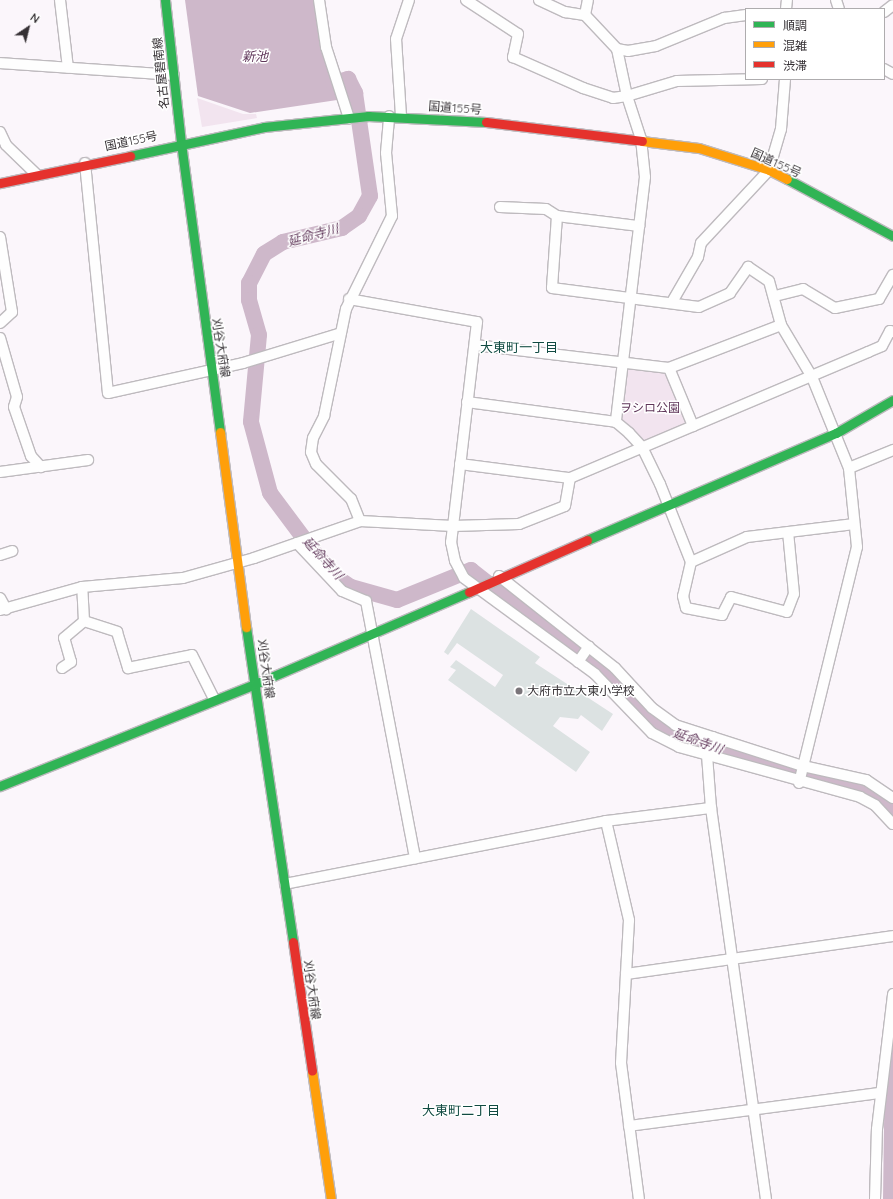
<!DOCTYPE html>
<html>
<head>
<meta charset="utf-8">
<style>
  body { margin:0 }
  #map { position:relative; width:893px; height:1199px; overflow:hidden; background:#fbf6fb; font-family:Quicksand,"Noto Sans JP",sans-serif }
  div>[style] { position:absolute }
  .green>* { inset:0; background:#f2e4ef }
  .water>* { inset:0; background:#ceb8ca }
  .river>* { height:16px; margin:-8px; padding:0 8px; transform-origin:8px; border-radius:8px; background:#ceb8ca }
  .building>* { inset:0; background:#dce2e2 }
  .roads { filter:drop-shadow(1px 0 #bebabe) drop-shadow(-1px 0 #bebabe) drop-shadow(0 1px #bebabe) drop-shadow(0 -1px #bebabe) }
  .street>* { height:10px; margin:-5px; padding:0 5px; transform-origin:5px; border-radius:5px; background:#fefefe }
  .fast>* { height:9px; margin:-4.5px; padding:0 4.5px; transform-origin:4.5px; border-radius:4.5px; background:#30b455 }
  .slow>* { height:9px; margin:-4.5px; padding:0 4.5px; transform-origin:4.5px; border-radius:4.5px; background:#ff9f0a }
  .jam>* { height:9px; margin:-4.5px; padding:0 4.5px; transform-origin:4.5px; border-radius:4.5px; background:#e5322d }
  .dots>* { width:11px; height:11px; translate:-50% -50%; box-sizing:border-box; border:2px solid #fff; border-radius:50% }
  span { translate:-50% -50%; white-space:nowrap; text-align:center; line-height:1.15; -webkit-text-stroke:3px #fff; paint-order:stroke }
  .street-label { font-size:12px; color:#353034 }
  .park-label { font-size:12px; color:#5f3659 }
  .poi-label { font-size:12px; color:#353034 }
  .left { translate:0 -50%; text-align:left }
  .water-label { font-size:13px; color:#61385b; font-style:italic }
  .neighbourhood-label { font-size:13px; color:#114b42 }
  .legend { position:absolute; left:745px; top:8px; width:140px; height:72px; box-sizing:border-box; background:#fff; border:1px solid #aeacae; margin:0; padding:5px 7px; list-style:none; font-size:12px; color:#353034 }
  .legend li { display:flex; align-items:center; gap:8px; height:20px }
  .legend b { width:20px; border:1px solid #aeacae }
  .north { position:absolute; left:8px; top:8px; width:40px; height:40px; -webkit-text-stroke:3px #fff; paint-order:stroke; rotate:35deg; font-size:11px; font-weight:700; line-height:16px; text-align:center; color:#353034 }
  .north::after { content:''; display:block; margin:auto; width:14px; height:18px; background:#353034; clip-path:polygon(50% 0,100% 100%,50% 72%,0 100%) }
</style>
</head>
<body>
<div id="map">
  <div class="green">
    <div style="clip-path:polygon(197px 98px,243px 114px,256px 114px,257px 118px,202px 127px)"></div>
    <div style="clip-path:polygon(627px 366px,666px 373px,689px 425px,642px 443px,619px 421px)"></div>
  </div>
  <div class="water">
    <div style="clip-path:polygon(185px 0,317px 0,337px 100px,250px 113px,198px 96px)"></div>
  </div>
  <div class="river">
    <div style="left:333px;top:83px;width:16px;rotate:-15deg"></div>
    <div style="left:348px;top:79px;width:16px;rotate:63deg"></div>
    <div style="left:355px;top:93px;width:104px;rotate:81.7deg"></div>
    <div style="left:370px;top:196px;width:23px;rotate:119deg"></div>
    <div style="left:359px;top:216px;width:21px;rotate:145deg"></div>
    <div style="left:342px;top:228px;width:61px;rotate:166.7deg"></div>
    <div style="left:283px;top:242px;width:22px;rotate:148deg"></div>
    <div style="left:264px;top:254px;width:33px;rotate:117deg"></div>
    <div style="left:249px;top:283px;width:17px;rotate:90deg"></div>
    <div style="left:249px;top:300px;width:36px;rotate:74deg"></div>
    <div style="left:259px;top:335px;width:87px;rotate:95.3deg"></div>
    <div style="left:251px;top:422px;width:73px;rotate:75deg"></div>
    <div style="left:270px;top:493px;width:74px;rotate:53.3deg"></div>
    <div style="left:314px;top:552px;width:33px;rotate:49deg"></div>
    <div style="left:336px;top:577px;width:18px;rotate:34deg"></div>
    <div style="left:351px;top:587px;width:48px;rotate:15.8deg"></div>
    <div style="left:397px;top:600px;width:80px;rotate:-22.1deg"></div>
    <div style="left:471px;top:570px;width:83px;rotate:38.1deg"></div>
    <div style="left:536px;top:621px;width:73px;rotate:34.3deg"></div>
    <div style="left:596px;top:662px;width:63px;rotate:46.9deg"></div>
    <div style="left:639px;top:708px;width:40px;rotate:37deg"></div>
    <div style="left:671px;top:732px;width:113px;rotate:19.1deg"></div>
    <div style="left:778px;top:769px;width:82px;rotate:12.7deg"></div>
    <div style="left:858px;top:787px;width:15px;rotate:23deg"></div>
    <div style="left:872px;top:793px;width:27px;rotate:39deg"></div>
    <div style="left:891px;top:1199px;width:142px;rotate:-89.2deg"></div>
  </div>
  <div class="building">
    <div style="clip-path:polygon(471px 609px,540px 657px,535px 663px,613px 714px,602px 731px,581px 715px,578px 719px,560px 717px,553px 726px,590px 752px,576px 772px,448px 680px,456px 670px,450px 667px,456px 660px,495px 687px,503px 675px,457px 643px,448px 655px,444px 652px)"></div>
  </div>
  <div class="roads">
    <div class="street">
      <div style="left:60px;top:0;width:68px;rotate:83.3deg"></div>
      <div style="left:319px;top:0;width:48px;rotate:81.5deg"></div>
      <div style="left:326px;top:47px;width:75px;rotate:72.1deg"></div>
      <div style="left:466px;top:0;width:62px;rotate:33.2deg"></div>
      <div style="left:518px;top:34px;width:24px;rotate:102deg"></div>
      <div style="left:513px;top:57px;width:77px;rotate:23.9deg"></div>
      <div style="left:583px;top:88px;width:32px;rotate:18deg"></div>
      <div style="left:613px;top:98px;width:14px;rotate:-8deg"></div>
      <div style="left:627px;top:96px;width:45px;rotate:72deg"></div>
      <div style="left:641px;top:139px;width:38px;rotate:84deg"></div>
      <div style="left:645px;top:177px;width:247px;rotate:96.8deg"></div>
      <div style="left:539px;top:0;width:29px;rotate:25deg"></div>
      <div style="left:565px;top:12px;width:20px;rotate:9deg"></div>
      <div style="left:585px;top:15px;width:47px;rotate:46.7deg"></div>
      <div style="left:617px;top:49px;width:11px;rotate:10deg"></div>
      <div style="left:628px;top:51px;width:28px;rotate:-10deg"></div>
      <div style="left:656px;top:46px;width:74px;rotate:-22.4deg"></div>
      <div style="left:724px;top:18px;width:22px;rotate:-8deg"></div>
      <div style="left:836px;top:0;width:9px;rotate:72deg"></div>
      <div style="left:786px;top:9px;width:9px;rotate:-84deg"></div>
      <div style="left:884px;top:12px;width:11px;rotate:-38deg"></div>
      <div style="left:585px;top:15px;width:15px;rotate:-79deg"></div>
      <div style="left:617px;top:49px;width:48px;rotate:78deg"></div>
      <div style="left:627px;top:96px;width:52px;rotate:-16.7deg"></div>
      <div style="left:677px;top:81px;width:85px;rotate:-1.3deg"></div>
      <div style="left:0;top:63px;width:174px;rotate:3.9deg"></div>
      <div style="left:884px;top:69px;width:10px;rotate:29deg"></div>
      <div style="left:401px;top:116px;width:77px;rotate:-93.7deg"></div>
      <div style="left:396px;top:39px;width:41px;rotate:-71.6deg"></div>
      <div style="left:0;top:132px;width:14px;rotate:65deg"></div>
      <div style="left:6px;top:145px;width:42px;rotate:44deg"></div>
      <div style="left:85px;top:163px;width:231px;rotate:84.3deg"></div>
      <div style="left:108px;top:393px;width:138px;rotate:-12.5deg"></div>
      <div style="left:243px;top:363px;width:102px;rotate:-17deg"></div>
      <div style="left:500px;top:207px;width:46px;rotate:2.5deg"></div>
      <div style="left:546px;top:209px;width:13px;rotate:32deg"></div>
      <div style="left:557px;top:216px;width:83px;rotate:7deg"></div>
      <div style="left:557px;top:216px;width:72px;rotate:94deg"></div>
      <div style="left:552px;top:288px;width:148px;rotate:7.4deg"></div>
      <div style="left:699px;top:307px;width:34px;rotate:-24deg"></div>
      <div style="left:730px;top:293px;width:32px;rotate:-55deg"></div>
      <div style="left:748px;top:267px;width:25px;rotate:34deg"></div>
      <div style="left:769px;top:281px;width:46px;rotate:74.7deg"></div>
      <div style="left:781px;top:325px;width:61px;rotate:59.2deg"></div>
      <div style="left:812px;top:377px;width:98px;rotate:67.9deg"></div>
      <div style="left:0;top:237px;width:76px;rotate:80.9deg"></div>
      <div style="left:12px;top:312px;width:16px;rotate:137deg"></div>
      <div style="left:775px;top:296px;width:29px;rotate:-14deg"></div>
      <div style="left:803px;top:289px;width:37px;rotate:31deg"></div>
      <div style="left:835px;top:308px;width:45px;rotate:-11.6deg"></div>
      <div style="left:879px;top:299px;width:28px;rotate:-60deg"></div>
      <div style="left:349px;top:299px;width:130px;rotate:10.2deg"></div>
      <div style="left:477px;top:322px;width:222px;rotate:96.7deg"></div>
      <div style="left:451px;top:542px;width:19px;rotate:78deg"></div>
      <div style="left:455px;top:561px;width:19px;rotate:62deg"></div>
      <div style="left:464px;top:578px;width:162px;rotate:36.2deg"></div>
      <div style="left:595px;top:674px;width:82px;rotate:46deg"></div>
      <div style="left:652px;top:733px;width:30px;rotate:27deg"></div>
      <div style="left:679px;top:747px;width:188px;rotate:15.4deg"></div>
      <div style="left:860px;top:797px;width:17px;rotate:28deg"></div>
      <div style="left:875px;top:805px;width:26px;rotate:47deg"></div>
      <div style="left:672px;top:302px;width:52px;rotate:-60deg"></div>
      <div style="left:698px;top:257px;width:14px;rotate:-78deg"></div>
      <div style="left:701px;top:243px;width:100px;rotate:-47deg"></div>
      <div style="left:769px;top:170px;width:43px;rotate:-73.7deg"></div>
      <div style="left:781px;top:129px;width:50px;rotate:-85.4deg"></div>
      <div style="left:0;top:338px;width:61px;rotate:73.9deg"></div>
      <div style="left:17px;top:397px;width:10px;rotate:107deg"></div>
      <div style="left:14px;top:407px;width:52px;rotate:70.9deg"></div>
      <div style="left:31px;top:456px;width:15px;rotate:48deg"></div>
      <div style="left:475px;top:345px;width:195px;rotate:6.8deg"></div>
      <div style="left:669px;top:368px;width:120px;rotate:-21deg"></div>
      <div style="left:669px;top:368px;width:63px;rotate:67.5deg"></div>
      <div style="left:467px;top:402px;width:150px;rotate:7.6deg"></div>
      <div style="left:616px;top:422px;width:17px;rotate:40deg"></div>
      <div style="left:629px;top:433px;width:19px;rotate:47deg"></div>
      <div style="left:642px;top:447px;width:41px;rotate:64.1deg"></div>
      <div style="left:660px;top:484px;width:84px;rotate:68.3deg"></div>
      <div style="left:691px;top:562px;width:35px;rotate:103deg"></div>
      <div style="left:683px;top:596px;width:12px;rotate:76deg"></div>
      <div style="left:686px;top:608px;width:37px;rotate:11deg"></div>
      <div style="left:722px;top:615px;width:20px;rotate:-63deg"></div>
      <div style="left:731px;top:597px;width:58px;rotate:15deg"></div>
      <div style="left:787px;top:612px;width:19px;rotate:-69deg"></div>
      <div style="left:794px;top:594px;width:62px;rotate:-95.5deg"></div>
      <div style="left:460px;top:464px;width:111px;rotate:7.3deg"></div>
      <div style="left:570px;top:478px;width:324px;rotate:-22.9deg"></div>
      <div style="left:868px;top:352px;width:15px;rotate:-23deg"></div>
      <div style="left:882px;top:346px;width:17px;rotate:-62deg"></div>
      <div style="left:890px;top:331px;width:3px;rotate:18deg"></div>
      <div style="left:0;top:472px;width:89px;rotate:-7.8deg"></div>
      <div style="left:360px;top:521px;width:24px;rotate:-112deg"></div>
      <div style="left:351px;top:499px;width:49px;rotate:-135deg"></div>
      <div style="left:316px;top:464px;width:13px;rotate:-113deg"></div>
      <div style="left:311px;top:452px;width:14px;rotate:-82deg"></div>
      <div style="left:313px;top:438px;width:25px;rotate:-63deg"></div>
      <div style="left:324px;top:416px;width:109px;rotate:-78.4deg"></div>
      <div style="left:346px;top:309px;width:104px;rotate:-63.7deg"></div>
      <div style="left:392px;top:216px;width:63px;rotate:-95.4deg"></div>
      <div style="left:386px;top:153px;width:37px;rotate:-85deg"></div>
      <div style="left:297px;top:543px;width:66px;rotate:46.8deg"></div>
      <div style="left:342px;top:591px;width:26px;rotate:23deg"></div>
      <div style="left:366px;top:601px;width:262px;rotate:79.2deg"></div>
      <div style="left:0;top:555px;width:13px;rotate:-18deg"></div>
      <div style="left:691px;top:562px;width:61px;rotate:-24.1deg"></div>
      <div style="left:747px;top:537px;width:108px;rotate:-6.9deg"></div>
      <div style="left:499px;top:576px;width:148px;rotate:38.4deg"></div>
      <div style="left:615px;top:668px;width:54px;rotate:47.2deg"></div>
      <div style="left:652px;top:708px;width:29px;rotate:36deg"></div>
      <div style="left:675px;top:725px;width:134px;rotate:17.8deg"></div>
      <div style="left:803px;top:766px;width:65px;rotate:12.5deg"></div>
      <div style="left:866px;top:780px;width:32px;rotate:34deg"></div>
      <div style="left:0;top:598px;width:13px;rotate:61deg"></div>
      <div style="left:0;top:610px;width:85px;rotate:-15.7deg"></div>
      <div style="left:82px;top:587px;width:101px;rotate:-5.1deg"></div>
      <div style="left:183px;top:578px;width:74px;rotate:-15.7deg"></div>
      <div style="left:254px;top:558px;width:112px;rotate:-19.2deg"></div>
      <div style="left:360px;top:521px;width:93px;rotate:3.1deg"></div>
      <div style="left:453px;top:526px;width:66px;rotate:-1.7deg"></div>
      <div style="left:519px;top:524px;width:49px;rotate:-21.4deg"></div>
      <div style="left:565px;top:506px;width:28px;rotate:-80deg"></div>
      <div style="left:84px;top:621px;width:35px;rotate:18deg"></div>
      <div style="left:117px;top:632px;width:38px;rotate:73deg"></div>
      <div style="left:128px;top:668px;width:65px;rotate:-11.5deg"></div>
      <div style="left:192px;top:655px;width:49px;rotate:63.4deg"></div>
      <div style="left:578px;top:662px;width:19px;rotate:-55deg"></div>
      <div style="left:62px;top:668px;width:11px;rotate:-34deg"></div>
      <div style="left:71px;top:662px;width:25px;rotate:-106deg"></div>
      <div style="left:64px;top:638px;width:26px;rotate:-40deg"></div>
      <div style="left:84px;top:621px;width:34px;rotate:-93deg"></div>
      <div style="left:713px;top:737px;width:19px;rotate:108deg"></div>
      <div style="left:707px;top:755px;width:53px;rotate:85.7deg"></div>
      <div style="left:711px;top:808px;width:395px;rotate:82deg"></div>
      <div style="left:799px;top:783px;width:243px;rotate:-76.2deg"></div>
      <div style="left:857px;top:547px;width:79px;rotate:-95.8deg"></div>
      <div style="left:849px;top:468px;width:48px;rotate:-22.2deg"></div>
      <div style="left:606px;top:821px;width:102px;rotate:76.9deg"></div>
      <div style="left:629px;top:920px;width:143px;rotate:93.2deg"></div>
      <div style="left:621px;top:1063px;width:137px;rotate:82.5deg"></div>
      <div style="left:285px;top:884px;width:327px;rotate:-11.1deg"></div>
      <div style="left:606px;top:821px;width:106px;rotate:-7.1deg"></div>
      <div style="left:626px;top:974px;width:270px;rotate:-8.1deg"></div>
      <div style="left:629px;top:1126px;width:253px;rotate:-7.5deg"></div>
      <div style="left:875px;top:1199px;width:70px;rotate:-88.4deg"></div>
      <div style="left:877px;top:1129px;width:136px;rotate:-83.2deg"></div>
    </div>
    <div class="fast">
      <div style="left:165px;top:0;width:144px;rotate:83.6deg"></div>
      <div style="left:181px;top:143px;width:292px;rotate:82.3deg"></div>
      <div style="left:130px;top:156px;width:137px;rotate:-12.2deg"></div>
      <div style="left:264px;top:127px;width:105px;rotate:-6deg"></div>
      <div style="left:368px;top:116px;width:118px;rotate:2.9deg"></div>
      <div style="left:787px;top:179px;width:120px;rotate:28.3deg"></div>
      <div style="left:587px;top:540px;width:271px;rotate:-23.3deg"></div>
      <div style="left:836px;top:433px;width:66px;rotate:-30.1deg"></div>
      <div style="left:246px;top:627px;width:318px;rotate:81.5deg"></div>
      <div style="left:0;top:786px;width:275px;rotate:-21.8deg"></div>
      <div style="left:255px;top:684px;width:233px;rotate:-23.3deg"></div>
    </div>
    <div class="slow">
      <div style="left:642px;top:141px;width:57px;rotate:7deg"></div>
      <div style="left:699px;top:148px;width:73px;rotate:17.4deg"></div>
      <div style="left:769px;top:170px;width:20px;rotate:27deg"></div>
      <div style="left:220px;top:432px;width:197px;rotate:82.4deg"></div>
      <div style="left:312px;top:1071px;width:129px;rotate:81.6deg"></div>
    </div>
    <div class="jam">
      <div style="left:486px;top:122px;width:157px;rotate:6.9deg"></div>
      <div style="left:0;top:183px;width:133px;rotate:-11.7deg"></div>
      <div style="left:469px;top:592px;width:129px;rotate:-23.8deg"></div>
      <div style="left:293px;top:942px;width:130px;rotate:81.6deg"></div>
    </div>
  </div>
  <div class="dots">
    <div style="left:519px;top:691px;background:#7a757a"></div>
  </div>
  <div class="street-label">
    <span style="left:161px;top:73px;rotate:-96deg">名古屋碧南線</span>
    <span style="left:455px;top:108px;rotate:4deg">国道155号</span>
    <span style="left:131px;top:141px;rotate:-12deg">国道155号</span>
    <span style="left:776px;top:163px;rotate:24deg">国道155号</span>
    <span style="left:221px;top:348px;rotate:81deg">刈谷大府線</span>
    <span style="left:266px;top:669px;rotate:82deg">刈谷大府線</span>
    <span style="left:312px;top:990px;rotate:82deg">刈谷大府線</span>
  </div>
  <div class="park-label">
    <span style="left:650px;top:408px">ヲシロ公園</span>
  </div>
  <div class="poi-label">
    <span class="left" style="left:527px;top:691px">大府市立大東小学校</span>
  </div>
  <div class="water-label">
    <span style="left:255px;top:56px">新池</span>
    <span style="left:313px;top:235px;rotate:-15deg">延命寺川</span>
    <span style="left:323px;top:558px;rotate:48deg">延命寺川</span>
    <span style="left:698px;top:741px;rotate:20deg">延命寺川</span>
  </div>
  <div class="neighbourhood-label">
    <span style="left:519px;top:347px">大東町一丁目</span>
    <span style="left:461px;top:1110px">大東町二丁目</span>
  </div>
  <ul class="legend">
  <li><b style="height:5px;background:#30b455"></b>順調</li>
  <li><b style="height:5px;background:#ff9f0a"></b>混雑</li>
  <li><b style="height:5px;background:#e5322d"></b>渋滞</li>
  </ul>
  <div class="north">N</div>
</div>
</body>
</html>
